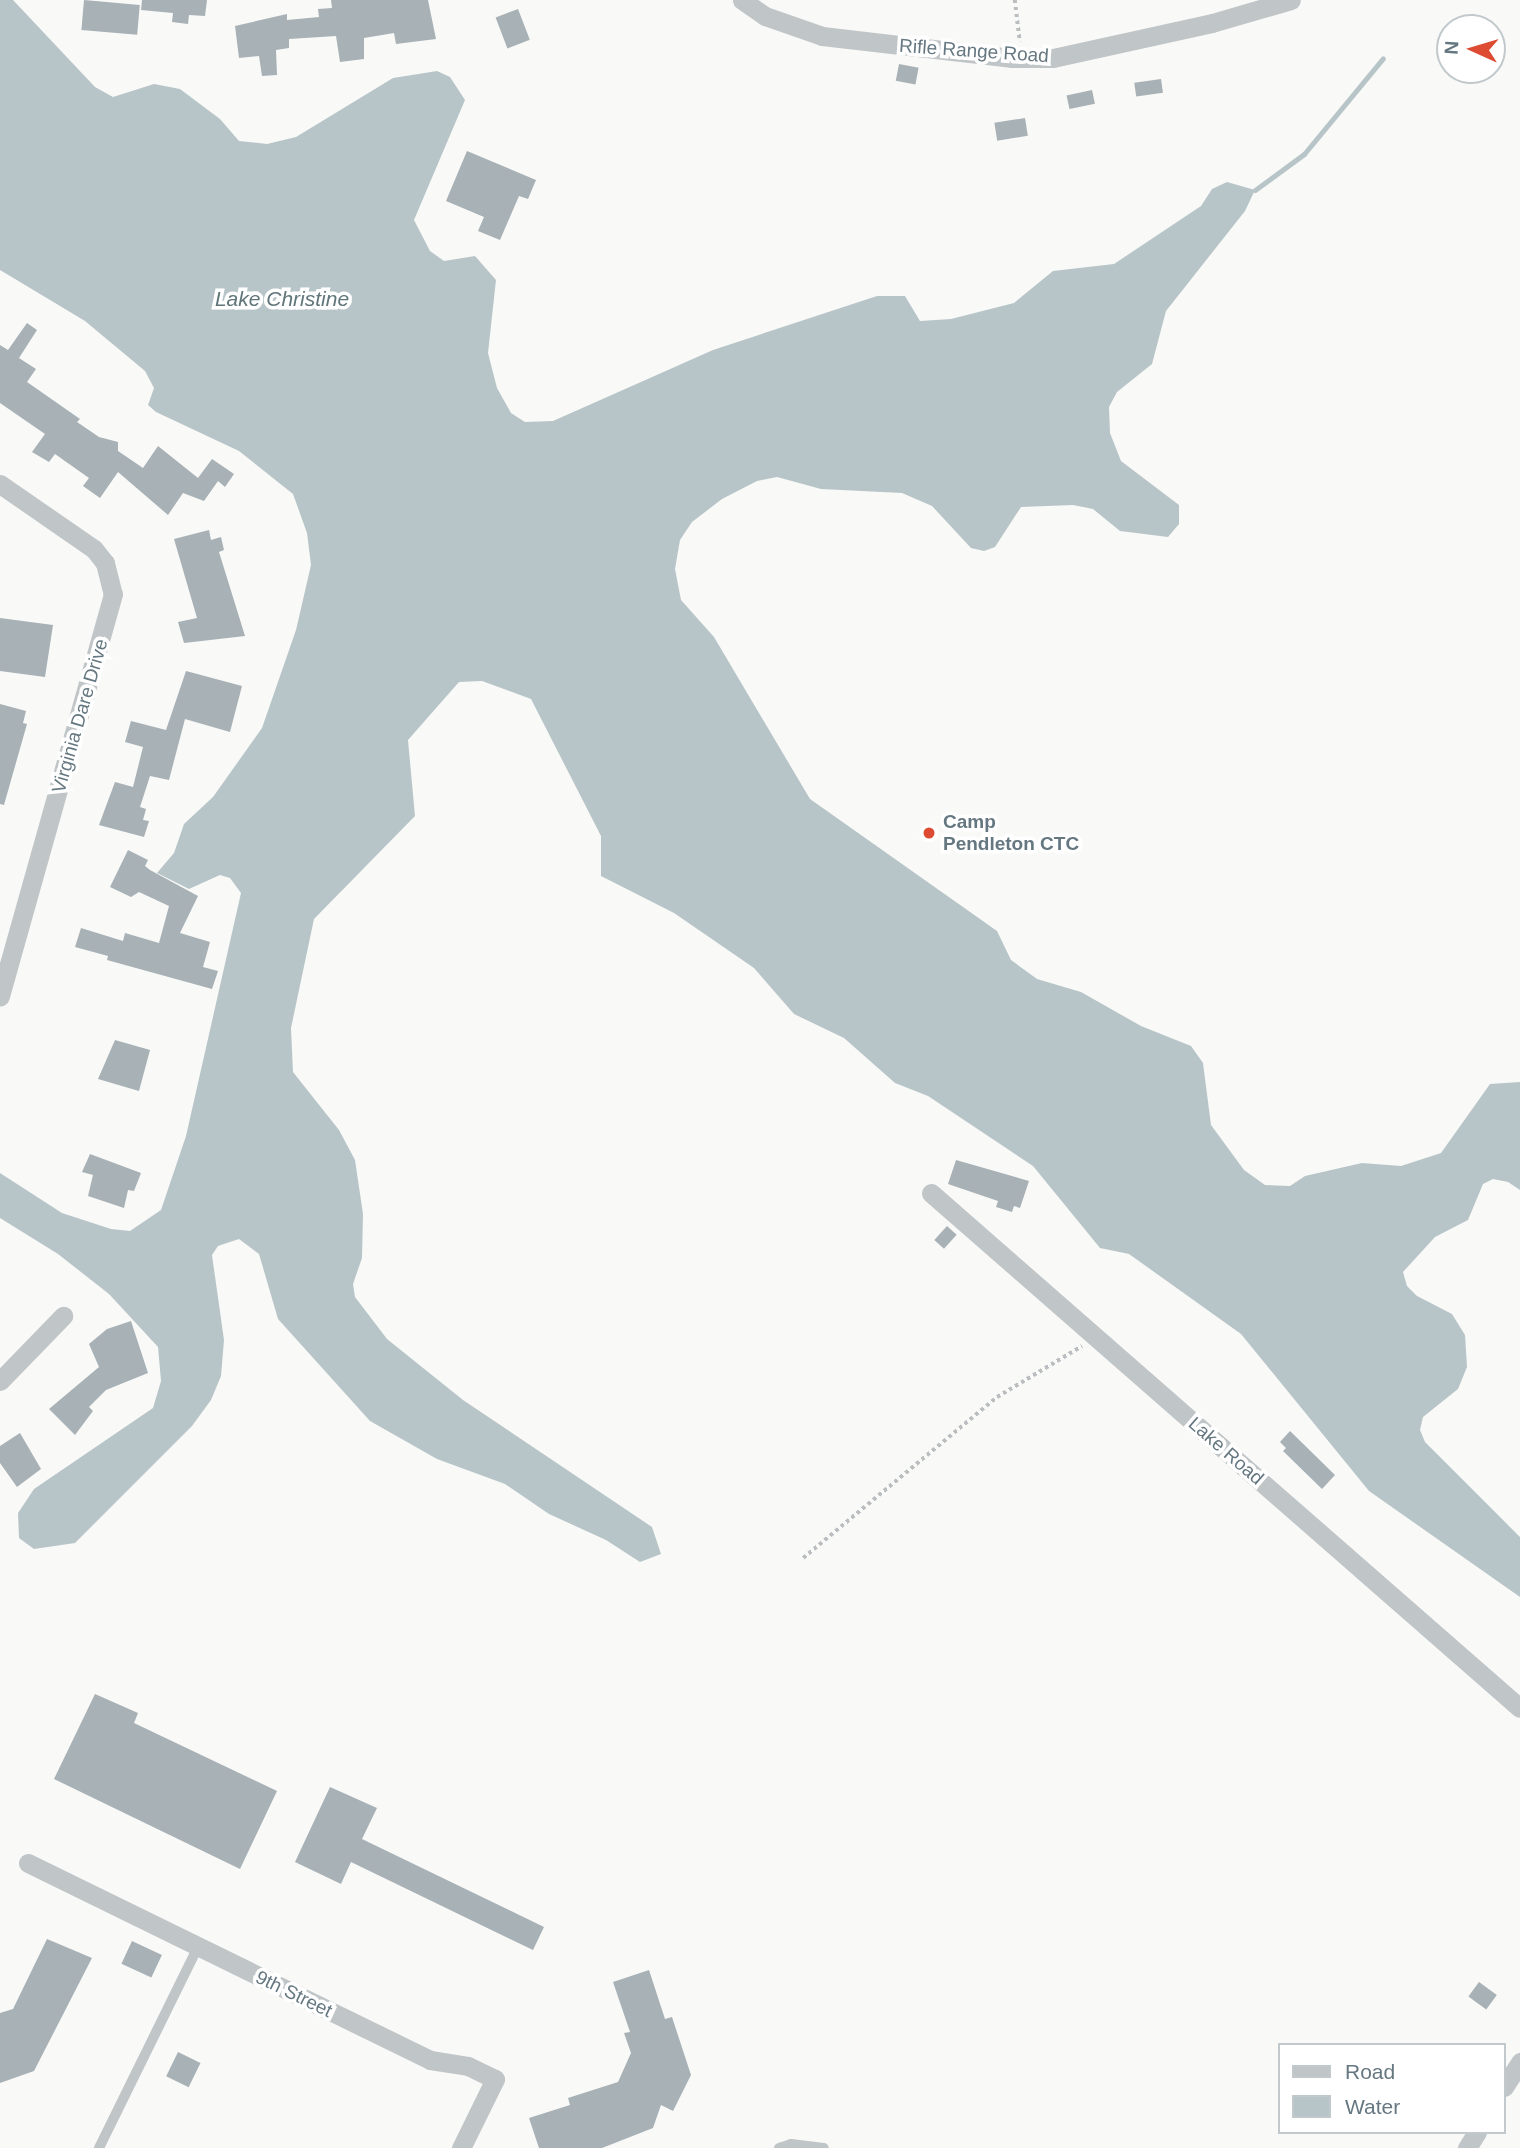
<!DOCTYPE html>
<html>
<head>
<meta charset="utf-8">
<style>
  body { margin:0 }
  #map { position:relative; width:1520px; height:2148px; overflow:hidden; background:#f9f9f7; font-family:Arial,sans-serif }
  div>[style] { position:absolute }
  .water>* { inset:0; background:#b8c5c8 }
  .stream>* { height:5px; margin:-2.5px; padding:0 2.5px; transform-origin:2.5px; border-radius:2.5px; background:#b8c5c8 }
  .building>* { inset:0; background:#a7b1b6; transform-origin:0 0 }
  .path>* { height:3.5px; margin-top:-1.75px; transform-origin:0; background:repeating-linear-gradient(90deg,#bbbec0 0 3.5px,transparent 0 7px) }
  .lane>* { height:10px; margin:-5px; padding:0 5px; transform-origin:5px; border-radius:5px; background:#c0c5c8 }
  .street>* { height:19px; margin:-9.5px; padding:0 9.5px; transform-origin:9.5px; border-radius:9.5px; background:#c0c5c8 }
  .dots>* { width:19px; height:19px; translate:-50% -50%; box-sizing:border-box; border:4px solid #fff; border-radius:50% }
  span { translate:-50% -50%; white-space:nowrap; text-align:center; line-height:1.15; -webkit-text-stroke:7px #fff; paint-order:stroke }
  .street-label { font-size:19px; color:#657780 }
  .poi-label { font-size:19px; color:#657780; font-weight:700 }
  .left { translate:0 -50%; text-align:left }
  .water-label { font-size:21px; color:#60767a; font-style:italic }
  .legend { position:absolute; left:1278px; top:2043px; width:228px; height:91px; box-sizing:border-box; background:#fff; border:2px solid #c1c9cc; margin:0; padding:9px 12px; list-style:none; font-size:21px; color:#657780 }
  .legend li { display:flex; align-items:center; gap:14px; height:35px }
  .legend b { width:35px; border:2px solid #c1c9cc }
  .north { position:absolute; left:1436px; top:14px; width:70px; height:70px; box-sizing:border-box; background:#fff; border:2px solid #c1c9cc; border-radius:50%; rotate:274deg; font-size:19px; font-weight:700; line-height:28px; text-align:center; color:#657780 }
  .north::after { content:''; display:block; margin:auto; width:24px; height:32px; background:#dd4b33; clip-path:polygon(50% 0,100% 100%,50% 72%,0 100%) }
</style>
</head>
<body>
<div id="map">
  <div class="water">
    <div style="clip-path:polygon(0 0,13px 0,95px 87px,113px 97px,154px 84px,180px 89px,220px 119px,239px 141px,267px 144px,296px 137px,393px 78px,437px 71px,450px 77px,465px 100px,414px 220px,430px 251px,444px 261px,475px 256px,496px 280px,488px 353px,497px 388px,511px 413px,525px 422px,553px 421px,713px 350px,877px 296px,905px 296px,920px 321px,951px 319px,1014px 303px,1053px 271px,1114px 264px,1201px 206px,1212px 189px,1227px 182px,1255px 190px,1245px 211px,1166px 311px,1152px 364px,1117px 392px,1109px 407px,1110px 433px,1121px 461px,1179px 505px,1179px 524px,1168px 537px,1120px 531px,1093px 509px,1073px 505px,1021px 507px,995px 547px,984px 551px,971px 548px,932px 506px,902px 493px,821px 489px,777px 477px,757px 481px,722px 499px,692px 522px,680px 540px,675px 569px,681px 600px,714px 637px,810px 799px,997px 931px,1011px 960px,1037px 979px,1081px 992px,1141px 1026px,1191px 1046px,1203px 1063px,1211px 1125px,1244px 1170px,1265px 1185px,1290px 1186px,1305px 1176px,1362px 1163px,1401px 1166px,1441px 1153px,1490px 1084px,1520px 1082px,1520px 1190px,1508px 1182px,1493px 1179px,1483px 1184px,1468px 1220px,1435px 1237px,1403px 1272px,1407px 1286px,1417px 1296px,1452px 1314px,1465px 1335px,1467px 1367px,1458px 1389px,1423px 1417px,1420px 1430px,1425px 1442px,1520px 1537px,1520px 1597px,1369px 1491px,1241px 1334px,1129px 1254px,1100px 1248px,1033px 1166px,928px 1096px,895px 1083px,844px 1038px,794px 1014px,754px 968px,674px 913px,601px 876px,601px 836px,531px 699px,482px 681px,459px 682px,408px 740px,415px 816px,314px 919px,291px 1028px,293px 1072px,339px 1130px,355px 1160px,363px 1214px,362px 1258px,353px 1284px,355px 1297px,387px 1339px,463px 1400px,652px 1527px,661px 1554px,640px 1562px,606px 1540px,549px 1514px,505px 1484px,437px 1459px,370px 1421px,278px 1319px,259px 1254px,239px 1239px,218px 1246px,212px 1255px,224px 1340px,221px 1376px,211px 1400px,192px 1426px,75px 1543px,34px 1549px,19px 1538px,18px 1513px,34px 1489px,153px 1408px,161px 1381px,158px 1347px,109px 1294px,58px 1254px,0 1218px,0 1173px,62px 1213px,111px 1229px,130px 1231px,161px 1210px,186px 1136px,241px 893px,230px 878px,220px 875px,189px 889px,157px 873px,174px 853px,184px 824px,213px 797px,262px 728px,296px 630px,311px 565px,307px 533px,293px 494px,239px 451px,156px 412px,148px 405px,154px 388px,145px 371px,85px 321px,0 270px)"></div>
  </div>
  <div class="stream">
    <div style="left:1255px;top:190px;width:61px;rotate:-36.3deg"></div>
    <div style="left:1304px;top:154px;width:124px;rotate:-50.5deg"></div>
  </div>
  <div class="building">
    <div style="left:84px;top:0;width:56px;height:30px;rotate:5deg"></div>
    <div style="clip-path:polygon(142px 0,207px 0,205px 16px,189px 15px,188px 24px,172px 22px,173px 13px,141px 10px)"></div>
    <div style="clip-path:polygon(331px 0,428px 0,436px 39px,396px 44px,394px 33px,364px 38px,364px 59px,340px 62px,336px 36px,289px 39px,289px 48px,276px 50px,277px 75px,262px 76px,259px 56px,239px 58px,235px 26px,287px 14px,287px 20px,319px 17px,318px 9px,332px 8px)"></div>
    <div style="left:518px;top:9px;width:33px;height:24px;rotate:69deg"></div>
    <div style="left:899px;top:64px;width:20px;height:17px;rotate:11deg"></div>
    <div style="left:1161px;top:79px;width:14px;height:27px;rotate:82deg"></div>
    <div style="left:1092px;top:90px;width:14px;height:26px;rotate:78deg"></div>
    <div style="left:1025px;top:118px;width:18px;height:31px;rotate:81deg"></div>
    <div style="clip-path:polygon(467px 151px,536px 180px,528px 199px,519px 196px,500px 240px,478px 231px,484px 217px,446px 201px)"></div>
    <div style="clip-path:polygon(27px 323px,37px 330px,19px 358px,36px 369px,27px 382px,80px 419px,77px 422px,99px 437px,118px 442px,118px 451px,143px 468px,158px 446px,198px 478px,212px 459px,234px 474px,225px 487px,218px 481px,204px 501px,183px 493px,168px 515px,118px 472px,100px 498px,83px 486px,89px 478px,55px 454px,49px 462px,32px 452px,45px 434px,0 403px,0 345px,8px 350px)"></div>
    <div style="clip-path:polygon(209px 530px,211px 540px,221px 537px,224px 550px,219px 552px,245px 636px,184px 643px,178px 622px,197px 618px,174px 539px)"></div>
    <div style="clip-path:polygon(0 618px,53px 625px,45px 677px,0 671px)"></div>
    <div style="clip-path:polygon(186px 671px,242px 686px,230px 732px,185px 719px,169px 780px,150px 776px,140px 807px,146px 809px,143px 820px,149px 821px,144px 837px,99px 825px,115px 782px,133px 787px,143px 747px,125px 742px,131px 721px,166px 730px)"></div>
    <div style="clip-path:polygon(0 704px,26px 711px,23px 723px,27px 724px,4px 805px,0 804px)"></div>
    <div style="clip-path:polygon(128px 850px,148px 860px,145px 866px,150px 870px,198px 896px,180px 933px,210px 942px,203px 967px,218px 971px,212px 989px,107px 960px,108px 956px,75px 947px,81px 928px,123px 941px,125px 933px,159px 943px,169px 906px,139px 892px,131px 897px,110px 887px)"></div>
    <div style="clip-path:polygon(115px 1040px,150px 1050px,139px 1091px,98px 1079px)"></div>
    <div style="clip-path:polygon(90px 1154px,141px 1173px,134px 1191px,128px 1190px,124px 1208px,88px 1196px,93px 1175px,82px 1172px)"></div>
    <div style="clip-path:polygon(956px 1160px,1029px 1181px,1020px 1208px,1014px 1206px,1012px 1212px,996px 1207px,998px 1201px,948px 1184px)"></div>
    <div style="left:947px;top:1226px;width:13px;height:19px;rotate:42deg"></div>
    <div style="clip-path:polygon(131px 1321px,148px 1373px,106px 1390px,89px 1407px,93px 1411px,75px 1435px,49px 1409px,99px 1367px,89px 1344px,107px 1329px)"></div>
    <div style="clip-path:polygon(1290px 1431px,1335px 1475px,1322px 1489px,1283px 1451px,1286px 1448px,1280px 1442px)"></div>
    <div style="clip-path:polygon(20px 1433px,41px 1469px,17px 1487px,0 1463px,0 1446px)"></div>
    <div style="clip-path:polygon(95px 1694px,138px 1713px,134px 1723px,277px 1791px,240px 1869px,54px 1779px)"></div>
    <div style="clip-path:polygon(330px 1787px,377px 1808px,362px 1839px,544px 1927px,533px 1950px,351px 1862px,341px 1884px,295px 1862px)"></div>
    <div style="clip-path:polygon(47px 1939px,92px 1958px,34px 2071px,0 2083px,0 2013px,13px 2009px)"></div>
    <div style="left:132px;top:1941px;width:33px;height:25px;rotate:25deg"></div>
    <div style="clip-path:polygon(649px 1970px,665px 2019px,672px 2017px,691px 2075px,673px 2111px,661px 2105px,653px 2128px,602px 2148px,539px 2148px,529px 2118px,570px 2105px,568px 2098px,618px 2082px,631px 2053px,624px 2033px,630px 2032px,613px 1982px)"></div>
    <div style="left:1479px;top:1982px;width:22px;height:18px;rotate:36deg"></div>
    <div style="left:178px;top:2052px;width:25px;height:27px;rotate:26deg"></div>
  </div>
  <div class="path">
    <div style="left:1015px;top:0;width:42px;rotate:83.2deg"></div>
    <div style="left:803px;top:1558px;width:252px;rotate:-39.7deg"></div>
    <div style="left:997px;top:1397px;width:99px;rotate:-31deg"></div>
  </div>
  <div class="lane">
    <div style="left:99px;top:2148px;width:224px;rotate:-63.8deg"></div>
    <div style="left:779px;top:2148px;width:13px;rotate:-18deg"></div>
    <div style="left:791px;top:2144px;width:33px;rotate:7deg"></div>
  </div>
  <div class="street">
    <div style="left:742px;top:0;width:28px;rotate:35deg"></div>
    <div style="left:765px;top:16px;width:60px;rotate:19.3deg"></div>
    <div style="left:822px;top:36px;width:190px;rotate:6.6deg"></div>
    <div style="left:1011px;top:58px;width:42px"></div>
    <div style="left:1053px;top:58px;width:163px;rotate:-12.4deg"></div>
    <div style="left:1212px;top:23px;width:82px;rotate:-16.2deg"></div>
    <div style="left:0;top:484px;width:114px;rotate:34.7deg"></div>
    <div style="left:94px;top:549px;width:18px;rotate:52deg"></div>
    <div style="left:105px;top:563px;width:32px;rotate:76deg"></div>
    <div style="left:113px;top:594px;width:418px;rotate:105.7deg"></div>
    <div style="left:931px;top:1193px;width:782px;rotate:41.17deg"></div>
    <div style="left:0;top:1381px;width:91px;rotate:-45.9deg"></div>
    <div style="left:28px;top:1863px;width:448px;rotate:26.1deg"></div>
    <div style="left:430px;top:2060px;width:38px;rotate:9deg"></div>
    <div style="left:468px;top:2066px;width:30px;rotate:26deg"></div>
    <div style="left:495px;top:2079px;width:77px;rotate:116.2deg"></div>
    <div style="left:1504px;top:2087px;width:30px;rotate:-57deg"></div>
    <div style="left:1467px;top:2148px;width:19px;rotate:-58deg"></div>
  </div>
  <div class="dots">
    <div style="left:929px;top:833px;background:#dd4b33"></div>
  </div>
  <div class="street-label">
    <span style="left:974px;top:51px;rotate:4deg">Rifle Range Road</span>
    <span style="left:80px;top:716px;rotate:-74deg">Virginia Dare Drive</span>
    <span style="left:1226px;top:1451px;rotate:41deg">Lake Road</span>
    <span style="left:294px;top:1994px;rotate:26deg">9th Street</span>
  </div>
  <div class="poi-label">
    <span class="left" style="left:943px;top:833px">Camp<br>Pendleton CTC</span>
  </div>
  <div class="water-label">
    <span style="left:282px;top:299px">Lake Christine</span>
  </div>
  <ul class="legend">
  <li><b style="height:9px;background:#c0c5c8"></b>Road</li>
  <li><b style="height:19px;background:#b8c5c8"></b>Water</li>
  </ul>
  <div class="north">N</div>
</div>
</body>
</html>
